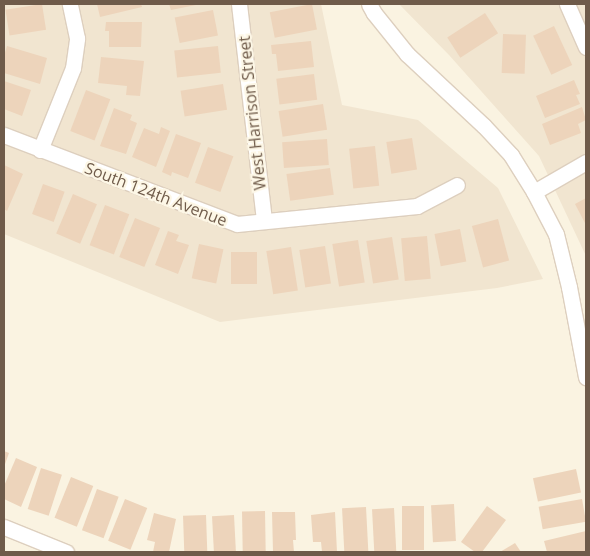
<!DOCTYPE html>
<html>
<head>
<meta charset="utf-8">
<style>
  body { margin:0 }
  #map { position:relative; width:590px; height:556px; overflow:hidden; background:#faf3e1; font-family:"Open Sans",sans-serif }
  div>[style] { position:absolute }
  .residential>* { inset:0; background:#f1e5d0 }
  .building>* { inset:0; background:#edd4bb; transform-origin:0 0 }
  .roads { filter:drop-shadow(1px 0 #ddcfbe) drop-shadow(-1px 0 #ddcfbe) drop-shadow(0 1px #ddcfbe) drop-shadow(0 -1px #ddcfbe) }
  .street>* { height:15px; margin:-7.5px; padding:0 7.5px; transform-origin:7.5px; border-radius:7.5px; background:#fff }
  span { translate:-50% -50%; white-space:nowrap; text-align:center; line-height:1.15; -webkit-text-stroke:4.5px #fdf7e6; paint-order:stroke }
  .street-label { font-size:16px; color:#6f5b4a }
  .frame { position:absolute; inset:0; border:5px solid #6f5b4a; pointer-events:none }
</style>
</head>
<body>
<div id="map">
  <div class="residential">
    <div style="clip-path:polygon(4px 4px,321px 4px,342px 105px,418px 120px,498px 188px,543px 279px,497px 288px,220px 322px,4px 234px)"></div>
    <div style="clip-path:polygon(399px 4px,586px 4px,586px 256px,539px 156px,449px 55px)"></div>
  </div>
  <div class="building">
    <div style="left:42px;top:4px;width:26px;height:37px;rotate:81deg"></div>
    <div style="clip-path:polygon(97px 4px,141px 4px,142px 7px,100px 17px)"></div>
    <div style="clip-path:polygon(169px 4px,195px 4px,196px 5px,171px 10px)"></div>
    <div style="left:312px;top:4px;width:26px;height:43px;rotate:79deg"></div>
    <div style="left:213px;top:10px;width:26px;height:39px;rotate:79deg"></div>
    <div style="left:485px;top:13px;width:24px;height:45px;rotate:57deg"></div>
    <div style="clip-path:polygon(106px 22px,142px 22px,141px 47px,109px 47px,109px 31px,105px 31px)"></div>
    <div style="left:554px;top:26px;width:43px;height:23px;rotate:65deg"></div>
    <div style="left:503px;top:34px;width:23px;height:39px;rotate:2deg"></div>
    <div style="clip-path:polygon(311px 41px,314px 67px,278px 71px,276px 54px,272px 54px,271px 45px)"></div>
    <div style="clip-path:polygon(7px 46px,47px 58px,40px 84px,4px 73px,4px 56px)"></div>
    <div style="left:218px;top:46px;width:27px;height:44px;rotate:84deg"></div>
    <div style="clip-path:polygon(101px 57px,144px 61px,140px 96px,126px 95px,127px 86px,98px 83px)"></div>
    <div style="left:314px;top:74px;width:26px;height:38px;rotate:83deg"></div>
    <div style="clip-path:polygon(574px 80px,580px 94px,576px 95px,580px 104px,545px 118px,536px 96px)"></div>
    <div style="clip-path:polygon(4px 81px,31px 90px,22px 116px,4px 109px)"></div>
    <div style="left:223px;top:84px;width:26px;height:43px;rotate:81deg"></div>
    <div style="left:86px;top:90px;width:26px;height:44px;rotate:21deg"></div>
    <div style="left:323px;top:104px;width:26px;height:45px;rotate:81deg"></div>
    <div style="clip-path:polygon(582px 107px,586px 120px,578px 124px,581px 133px,550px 145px,542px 124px)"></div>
    <div style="clip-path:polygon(114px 108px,132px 115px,130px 120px,137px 123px,126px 154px,100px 146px)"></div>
    <div style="clip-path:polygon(161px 127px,170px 131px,156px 167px,132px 157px,144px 128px,159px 134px)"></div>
    <div style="clip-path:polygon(176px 134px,201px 143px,188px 178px,172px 172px,171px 176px,162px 172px)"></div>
    <div style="left:412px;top:138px;width:32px;height:26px;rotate:81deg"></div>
    <div style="left:327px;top:139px;width:26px;height:45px;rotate:86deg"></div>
    <div style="left:375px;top:146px;width:40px;height:26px;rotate:84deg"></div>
    <div style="left:208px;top:147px;width:27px;height:38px;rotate:20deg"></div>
    <div style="clip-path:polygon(4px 165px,23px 174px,7px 211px,4px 209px)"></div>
    <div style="left:330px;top:168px;width:27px;height:44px;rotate:82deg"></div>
    <div style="left:43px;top:184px;width:23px;height:32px;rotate:20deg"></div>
    <div style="left:73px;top:194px;width:26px;height:43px;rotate:23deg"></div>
    <div style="clip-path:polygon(586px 198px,586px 225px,575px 204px)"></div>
    <div style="left:105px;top:205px;width:26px;height:43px;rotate:21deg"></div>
    <div style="left:135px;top:218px;width:27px;height:42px;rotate:22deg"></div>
    <div style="left:498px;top:219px;width:43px;height:27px;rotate:75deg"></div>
    <div style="left:460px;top:229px;width:33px;height:26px;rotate:79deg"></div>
    <div style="clip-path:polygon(168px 231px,179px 235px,176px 241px,189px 245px,178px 274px,155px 265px)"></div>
    <div style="left:427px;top:236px;width:43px;height:26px;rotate:85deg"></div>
    <div style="left:392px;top:237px;width:43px;height:26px;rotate:81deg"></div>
    <div style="left:358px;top:240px;width:43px;height:26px;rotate:81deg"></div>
    <div style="left:199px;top:244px;width:25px;height:35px;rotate:12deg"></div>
    <div style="left:325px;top:246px;width:38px;height:26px;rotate:81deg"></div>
    <div style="left:291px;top:247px;width:44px;height:25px;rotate:81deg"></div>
    <div style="left:231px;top:252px;width:26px;height:32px"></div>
    <div style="clip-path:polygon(4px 451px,9px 453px,4px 467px)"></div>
    <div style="clip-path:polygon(16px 458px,37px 467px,21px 507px,4px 499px,4px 486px)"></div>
    <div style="left:41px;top:468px;width:22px;height:43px;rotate:18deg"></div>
    <div style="left:576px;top:469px;width:24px;height:44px;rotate:78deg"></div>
    <div style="left:71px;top:477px;width:24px;height:44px;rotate:22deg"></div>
    <div style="left:97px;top:489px;width:23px;height:44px;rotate:20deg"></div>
    <div style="left:125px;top:499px;width:24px;height:45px;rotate:22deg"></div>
    <div style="left:582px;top:499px;width:23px;height:44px;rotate:80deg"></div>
    <div style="left:454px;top:504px;width:37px;height:23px;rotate:87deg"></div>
    <div style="left:402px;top:506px;width:22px;height:44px"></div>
    <div style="clip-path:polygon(487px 506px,506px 520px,482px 552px,475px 552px,461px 542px)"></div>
    <div style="left:366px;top:507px;width:44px;height:24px;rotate:87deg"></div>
    <div style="left:394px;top:508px;width:43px;height:22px;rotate:87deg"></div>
    <div style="left:265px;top:511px;width:41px;height:23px;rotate:89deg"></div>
    <div style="clip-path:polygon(272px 512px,295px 512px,296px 540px,293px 540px,294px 552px,273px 552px)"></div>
    <div style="clip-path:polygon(335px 512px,337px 552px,322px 552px,321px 542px,313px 542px,311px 515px)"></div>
    <div style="clip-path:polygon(154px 513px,176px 519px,169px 552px,153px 552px,155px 542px,147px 540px)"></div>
    <div style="left:206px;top:515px;width:37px;height:23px;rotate:88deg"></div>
    <div style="left:234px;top:515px;width:37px;height:22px;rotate:87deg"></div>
    <div style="clip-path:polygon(586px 531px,586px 552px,547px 552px,544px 541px)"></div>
    <div style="clip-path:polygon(515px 543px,521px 552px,500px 552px)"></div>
  </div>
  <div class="roads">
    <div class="street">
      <div style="left:239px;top:4px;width:218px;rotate:83.4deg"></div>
      <div style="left:369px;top:4px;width:10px;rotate:61deg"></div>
      <div style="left:374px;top:13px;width:53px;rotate:51.2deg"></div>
      <div style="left:407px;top:54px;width:105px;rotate:43.1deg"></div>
      <div style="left:484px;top:126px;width:40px;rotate:47deg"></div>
      <div style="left:511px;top:155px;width:44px;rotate:58.1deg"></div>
      <div style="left:534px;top:192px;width:47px;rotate:62.4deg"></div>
      <div style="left:556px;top:234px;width:55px;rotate:76.2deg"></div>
      <div style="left:569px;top:287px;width:92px;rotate:79.3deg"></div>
      <div style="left:567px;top:4px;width:47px;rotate:66.2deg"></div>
      <div style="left:4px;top:135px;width:249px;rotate:20.9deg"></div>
      <div style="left:237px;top:224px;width:181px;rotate:-5.7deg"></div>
      <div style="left:417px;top:206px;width:45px;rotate:-27.7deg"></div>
      <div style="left:40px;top:150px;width:88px;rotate:-68.1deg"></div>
      <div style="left:73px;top:68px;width:30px;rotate:-82deg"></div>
      <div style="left:77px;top:38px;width:35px;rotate:-102deg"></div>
      <div style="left:534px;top:192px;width:60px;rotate:-30deg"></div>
      <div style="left:4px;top:527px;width:67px;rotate:22deg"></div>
    </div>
  </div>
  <div class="street-label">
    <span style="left:252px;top:113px;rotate:-96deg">West Harrison Street</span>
    <span style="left:156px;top:194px;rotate:21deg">South 124th Avenue</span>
  </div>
  <div class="frame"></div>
</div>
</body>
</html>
